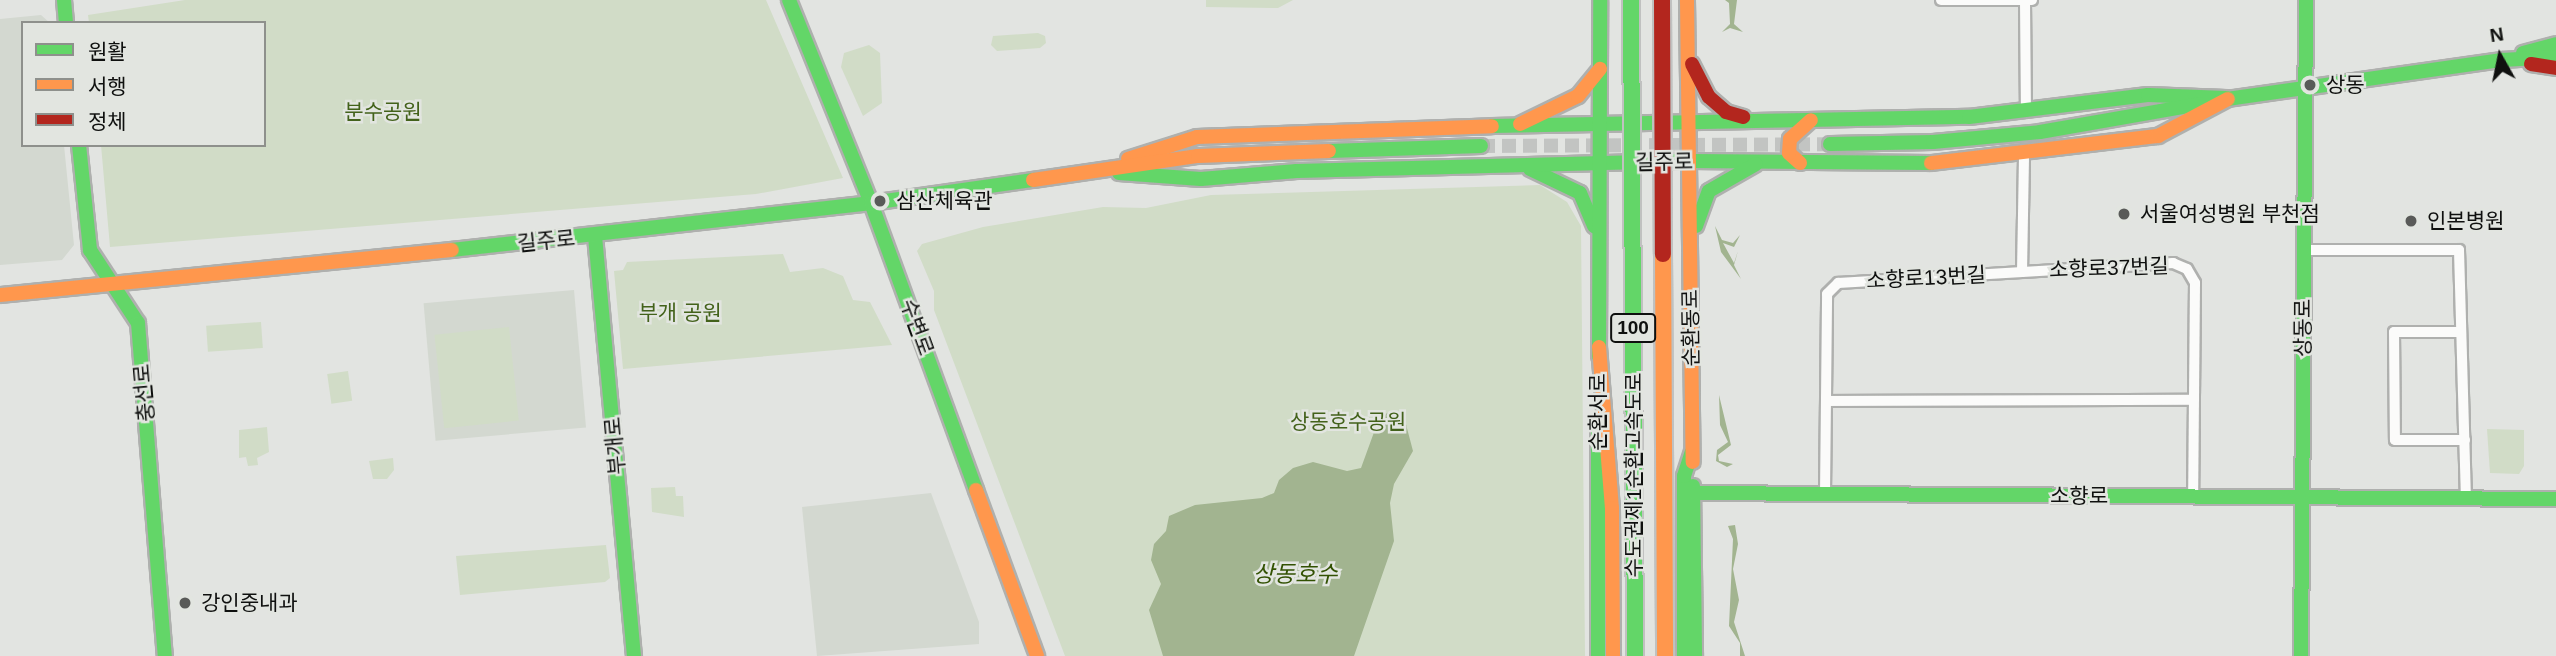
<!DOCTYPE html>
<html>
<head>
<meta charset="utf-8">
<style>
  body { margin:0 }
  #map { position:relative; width:2556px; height:656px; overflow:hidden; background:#e2e4e1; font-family:Arial,"Noto Sans KR",sans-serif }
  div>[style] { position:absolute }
  .built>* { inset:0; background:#d3d8d0; transform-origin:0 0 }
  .green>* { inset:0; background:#d1dcc7; transform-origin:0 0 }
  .water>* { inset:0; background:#a2b490 }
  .secondary-tunnel>* { height:14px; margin-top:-7px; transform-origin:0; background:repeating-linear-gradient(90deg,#c2c4c2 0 14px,transparent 0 21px) }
  .roads { filter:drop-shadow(2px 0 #afb0ae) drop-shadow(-2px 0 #afb0ae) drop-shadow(0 2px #afb0ae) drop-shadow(0 -2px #afb0ae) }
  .street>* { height:10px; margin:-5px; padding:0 5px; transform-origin:5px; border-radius:5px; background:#fbfbfa }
  .fast>* { height:14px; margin:-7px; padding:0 7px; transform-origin:7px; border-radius:7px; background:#63d668 }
  .slow>* { height:14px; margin:-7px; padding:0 7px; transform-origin:7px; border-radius:7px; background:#ff974d }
  .jam>* { height:14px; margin:-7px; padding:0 7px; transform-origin:7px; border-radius:7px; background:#b3261e }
  .bridges { filter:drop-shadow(2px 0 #c0c1c0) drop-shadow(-2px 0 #c0c1c0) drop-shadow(0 2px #c0c1c0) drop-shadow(0 -2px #c0c1c0) }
  .fast-bridge>* { height:16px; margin:-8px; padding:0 8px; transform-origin:8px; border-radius:8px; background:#63d668 }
  .slow-bridge>* { height:16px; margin:-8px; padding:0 8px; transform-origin:8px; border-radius:8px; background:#ff974d }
  .jam-bridge>* { height:16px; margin:-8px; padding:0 8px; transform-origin:8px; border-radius:8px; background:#b3261e }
  .dots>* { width:19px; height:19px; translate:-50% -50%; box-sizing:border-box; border:4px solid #e2e5e0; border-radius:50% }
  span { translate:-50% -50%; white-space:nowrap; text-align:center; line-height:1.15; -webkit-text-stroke:5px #e2e5e0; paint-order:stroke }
  .shield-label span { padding:2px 5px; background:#e2e5e0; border:2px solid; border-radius:5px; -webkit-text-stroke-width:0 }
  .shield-label { font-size:19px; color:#0f100f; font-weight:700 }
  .poi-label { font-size:21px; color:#0f100f }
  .left { translate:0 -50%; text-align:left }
  .park-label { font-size:21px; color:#43621b }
  .street-label { font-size:21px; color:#0f100f }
  .water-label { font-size:23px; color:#325102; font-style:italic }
  .legend { position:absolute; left:21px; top:21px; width:245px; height:126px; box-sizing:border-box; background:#e2e5e0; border:2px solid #8e908c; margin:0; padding:9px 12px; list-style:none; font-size:21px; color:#0f100f }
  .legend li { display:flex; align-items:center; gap:14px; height:35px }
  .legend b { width:35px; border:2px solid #8e908c }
  .north { position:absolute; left:2465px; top:21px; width:70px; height:70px; -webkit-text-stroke:5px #e2e5e0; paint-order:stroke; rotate:351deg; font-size:19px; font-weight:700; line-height:28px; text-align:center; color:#0f100f }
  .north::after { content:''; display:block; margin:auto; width:24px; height:32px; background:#0f100f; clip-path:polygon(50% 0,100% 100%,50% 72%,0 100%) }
</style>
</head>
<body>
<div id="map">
  <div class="built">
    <div style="clip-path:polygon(41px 15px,50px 23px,23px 23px,23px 145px,64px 145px,74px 245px,62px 260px,0 265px,0 19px)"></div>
    <div style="left:574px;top:290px;width:138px;height:151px;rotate:85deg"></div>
    <div style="clip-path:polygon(931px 493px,979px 622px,979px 644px,817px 656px,802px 507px)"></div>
  </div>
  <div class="green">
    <div style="clip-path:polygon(185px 0,766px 0,843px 178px,756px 194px,110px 247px,101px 145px,264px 145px,264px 23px,89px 23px,88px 15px)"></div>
    <div style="clip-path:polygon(1206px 0,1293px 0,1278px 8px,1206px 7px)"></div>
    <div style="clip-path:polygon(1038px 33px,1045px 36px,1046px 43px,1040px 48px,997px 51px,991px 45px,993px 36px)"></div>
    <div style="clip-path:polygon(869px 45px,880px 53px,882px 103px,863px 116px,841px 67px,844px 53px)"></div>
    <div style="clip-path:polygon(1540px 185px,1567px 202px,1581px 226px,1585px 656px,1065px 656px,934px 310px,934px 291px,917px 251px,922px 244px,983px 227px,1103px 207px,1146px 208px,1211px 195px)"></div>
    <div style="clip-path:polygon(783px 254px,790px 272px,823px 268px,843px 276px,853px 300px,870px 302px,892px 345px,623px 369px,614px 271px,623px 270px,627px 262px)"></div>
    <div style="left:261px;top:322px;width:26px;height:55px;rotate:86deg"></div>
    <div style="left:509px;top:327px;width:94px;height:75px;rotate:84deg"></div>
    <div style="left:348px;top:371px;width:30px;height:21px;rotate:82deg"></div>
    <div style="clip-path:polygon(267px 427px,269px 452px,257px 458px,258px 465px,248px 466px,246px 457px,239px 458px,239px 430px)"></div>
    <div style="clip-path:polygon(2487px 429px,2524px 430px,2524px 466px,2519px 474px,2490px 473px)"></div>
    <div style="clip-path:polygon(393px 458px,394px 470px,387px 479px,373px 479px,369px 461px)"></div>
    <div style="clip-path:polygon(675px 487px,676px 496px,683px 496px,684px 517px,652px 512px,651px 488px)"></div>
    <div style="clip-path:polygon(606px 545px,610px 578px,605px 582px,460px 595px,456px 556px)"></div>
  </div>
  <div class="water">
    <div style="clip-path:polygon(1725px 0,1737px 0,1734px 24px,1743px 32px,1730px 28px,1722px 32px,1730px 24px,1729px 3px)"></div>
    <div style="clip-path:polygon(1715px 226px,1722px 240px,1733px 243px,1740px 235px,1734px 247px,1723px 243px,1734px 263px,1738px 251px,1734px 265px,1741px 279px,1721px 252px)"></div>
    <div style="clip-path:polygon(1719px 395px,1731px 445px,1718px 455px,1719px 461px,1733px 464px,1727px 467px,1716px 461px,1717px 450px,1728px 442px,1720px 425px)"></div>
    <div style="clip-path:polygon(1397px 411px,1403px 413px,1413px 451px,1394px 484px,1390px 503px,1394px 541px,1354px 656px,1163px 656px,1149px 610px,1161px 584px,1151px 560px,1154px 544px,1166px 531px,1169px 516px,1195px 505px,1262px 498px,1274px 493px,1279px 480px,1293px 468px,1313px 462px,1347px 471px,1361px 468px,1377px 424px,1387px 413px)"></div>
    <div style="clip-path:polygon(1735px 525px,1738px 544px,1733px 569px,1739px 600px,1734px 622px,1745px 656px,1740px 656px,1740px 643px,1729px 626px,1733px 539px,1728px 526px)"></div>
  </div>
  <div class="secondary-tunnel">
    <div style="left:1481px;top:146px;width:349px;rotate:-0.3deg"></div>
  </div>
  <div class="roads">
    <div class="street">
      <div style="left:1941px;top:0;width:91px"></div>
      <div style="left:2025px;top:1px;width:110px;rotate:89.5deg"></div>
      <div style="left:2304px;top:250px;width:155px"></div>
      <div style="left:2459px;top:250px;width:249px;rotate:88.4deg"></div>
      <div style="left:2022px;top:272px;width:115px;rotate:-89deg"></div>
      <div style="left:2460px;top:332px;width:66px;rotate:180deg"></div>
      <div style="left:2394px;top:332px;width:108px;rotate:89.5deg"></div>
      <div style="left:2395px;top:440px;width:70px"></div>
      <div style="left:1826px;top:401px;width:368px;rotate:-0.2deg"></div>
      <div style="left:1825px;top:494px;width:200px;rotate:-89.4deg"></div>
      <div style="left:1827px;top:294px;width:16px;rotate:-45deg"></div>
      <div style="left:1838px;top:283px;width:336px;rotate:-3.4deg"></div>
      <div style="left:2173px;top:263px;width:15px;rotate:23deg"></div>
      <div style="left:2187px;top:269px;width:16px;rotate:60deg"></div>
      <div style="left:2195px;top:283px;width:214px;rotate:90.5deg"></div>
    </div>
    <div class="fast">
      <div style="left:64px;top:0;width:23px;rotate:85deg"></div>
      <div style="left:789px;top:0;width:219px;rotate:68deg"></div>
      <div style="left:871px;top:203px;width:306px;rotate:69.9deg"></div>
      <div style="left:2523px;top:53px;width:34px;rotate:-15deg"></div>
      <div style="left:2220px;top:100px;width:285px;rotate:-8.1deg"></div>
      <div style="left:2502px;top:60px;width:54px;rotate:-3.2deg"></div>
      <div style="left:1492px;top:126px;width:477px;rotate:-1.1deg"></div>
      <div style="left:1969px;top:117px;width:180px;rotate:-7deg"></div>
      <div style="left:2148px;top:95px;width:78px;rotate:2.2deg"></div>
      <div style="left:1830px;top:144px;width:103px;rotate:-1.1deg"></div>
      <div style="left:1933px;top:142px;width:107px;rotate:-5.3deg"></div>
      <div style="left:2040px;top:132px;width:162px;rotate:-9.9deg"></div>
      <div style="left:79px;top:145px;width:106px;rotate:84deg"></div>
      <div style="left:90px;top:250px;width:87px;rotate:56.7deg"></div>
      <div style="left:138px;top:323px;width:334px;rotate:85.4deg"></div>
      <div style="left:1329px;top:151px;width:152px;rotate:-1.9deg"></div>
      <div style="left:1530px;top:169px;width:55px;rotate:25.6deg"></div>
      <div style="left:1580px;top:193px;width:36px;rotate:67deg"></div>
      <div style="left:1119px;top:173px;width:82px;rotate:4.2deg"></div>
      <div style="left:1201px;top:179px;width:96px;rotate:-4.8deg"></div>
      <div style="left:1297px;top:171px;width:393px;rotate:-1.5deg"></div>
      <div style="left:1690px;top:161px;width:241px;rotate:0.5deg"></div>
      <div style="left:1696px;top:226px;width:37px;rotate:-70deg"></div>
      <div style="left:1709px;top:191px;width:54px;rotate:-29.9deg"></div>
      <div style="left:595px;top:236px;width:422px;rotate:84.7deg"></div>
      <div style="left:452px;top:250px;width:422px;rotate:-6.4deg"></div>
      <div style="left:871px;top:203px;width:164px;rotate:-8.1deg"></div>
      <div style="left:1599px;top:356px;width:356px;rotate:-89.8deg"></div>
      <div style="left:1598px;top:428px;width:228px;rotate:90deg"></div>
      <div style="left:1693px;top:486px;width:170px;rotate:89.3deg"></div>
      <div style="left:1693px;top:493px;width:863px;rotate:0.4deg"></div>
      <div style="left:1684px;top:656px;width:180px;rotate:-90deg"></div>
      <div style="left:1684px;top:476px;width:25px;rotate:-72deg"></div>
      <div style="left:2301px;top:656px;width:656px;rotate:-89.56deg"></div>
    </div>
    <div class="slow">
      <div style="left:1687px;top:0;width:462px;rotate:89.3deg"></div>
      <div style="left:1520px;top:124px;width:64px;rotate:-25.8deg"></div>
      <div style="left:1578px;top:96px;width:35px;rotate:-51deg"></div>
      <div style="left:1128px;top:159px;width:72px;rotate:-17.7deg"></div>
      <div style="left:1197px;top:137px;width:295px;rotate:-2.1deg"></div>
      <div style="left:1800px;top:163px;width:15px;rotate:-138deg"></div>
      <div style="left:1789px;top:153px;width:14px;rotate:-86deg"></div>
      <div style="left:1790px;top:139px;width:28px;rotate:-42deg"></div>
      <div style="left:1931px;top:163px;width:229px;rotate:-6.8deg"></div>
      <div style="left:2158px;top:136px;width:79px;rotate:-27.9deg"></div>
      <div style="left:1033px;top:180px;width:167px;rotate:-8.3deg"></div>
      <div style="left:1198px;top:156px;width:131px;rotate:-2.2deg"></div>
      <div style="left:0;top:295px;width:454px;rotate:-5.7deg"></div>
      <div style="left:1599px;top:347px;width:162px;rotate:85.4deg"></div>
      <div style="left:1612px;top:508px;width:148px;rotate:89.6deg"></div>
      <div style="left:976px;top:490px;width:177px;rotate:69.8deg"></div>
    </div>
    <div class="jam">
      <div style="left:1692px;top:64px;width:37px;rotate:63deg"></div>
      <div style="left:1709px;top:97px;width:23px;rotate:41deg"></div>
      <div style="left:1726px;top:112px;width:18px;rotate:16deg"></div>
      <div style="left:2531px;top:64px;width:25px;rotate:9deg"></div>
    </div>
  </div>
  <div class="bridges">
    <div class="fast-bridge">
      <div style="left:1631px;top:0;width:656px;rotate:89.65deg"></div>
    </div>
    <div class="slow-bridge">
      <div style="left:1663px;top:254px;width:402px;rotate:89.7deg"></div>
    </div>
    <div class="jam-bridge">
      <div style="left:1662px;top:0;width:254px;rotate:89.8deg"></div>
    </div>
  </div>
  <div class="dots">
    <div style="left:2310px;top:85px;background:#595a58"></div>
    <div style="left:880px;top:201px;background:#595a58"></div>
    <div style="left:2124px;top:214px;background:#595a58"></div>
    <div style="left:2411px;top:221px;background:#595a58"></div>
    <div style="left:185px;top:603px;background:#595a58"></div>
  </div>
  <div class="shield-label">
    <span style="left:1633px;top:328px">100</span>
  </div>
  <div class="poi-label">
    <span class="left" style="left:2326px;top:85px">상동</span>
    <span class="left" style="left:896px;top:201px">삼산체육관</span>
    <span class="left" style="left:2140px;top:214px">서울여성병원 부천점</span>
    <span class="left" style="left:2427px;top:221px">인본병원</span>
    <span class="left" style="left:201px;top:603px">강인중내과</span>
  </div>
  <div class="park-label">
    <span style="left:383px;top:112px">분수공원</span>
    <span style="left:680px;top:313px">부개 공원</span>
    <span style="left:1348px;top:422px">상동호수공원</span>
  </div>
  <div class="street-label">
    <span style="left:1664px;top:162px;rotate:-1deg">길주로</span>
    <span style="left:546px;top:241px;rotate:-6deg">길주로</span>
    <span style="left:2109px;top:268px;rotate:-2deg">소향로37번길</span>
    <span style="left:1926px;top:278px;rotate:-3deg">소향로13번길</span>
    <span style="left:917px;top:327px;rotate:70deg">수변로</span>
    <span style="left:1691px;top:328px;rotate:-91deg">순환동로</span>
    <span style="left:2303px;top:328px;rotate:-90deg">상동로</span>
    <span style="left:144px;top:393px;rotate:-95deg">충선로</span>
    <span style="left:1598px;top:412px;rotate:-90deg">순환서로</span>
    <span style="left:615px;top:446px;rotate:-95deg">부개로</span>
    <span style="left:1634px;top:475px;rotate:-90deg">수도권제1순환고속도로</span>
    <span style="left:2079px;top:496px">소향로</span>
  </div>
  <div class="water-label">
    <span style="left:1295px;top:574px">상동호수</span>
  </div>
  <ul class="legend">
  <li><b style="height:9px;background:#63d668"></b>원활</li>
  <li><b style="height:9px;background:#ff974d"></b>서행</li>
  <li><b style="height:9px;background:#b3261e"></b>정체</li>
  </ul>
  <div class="north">N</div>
</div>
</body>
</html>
